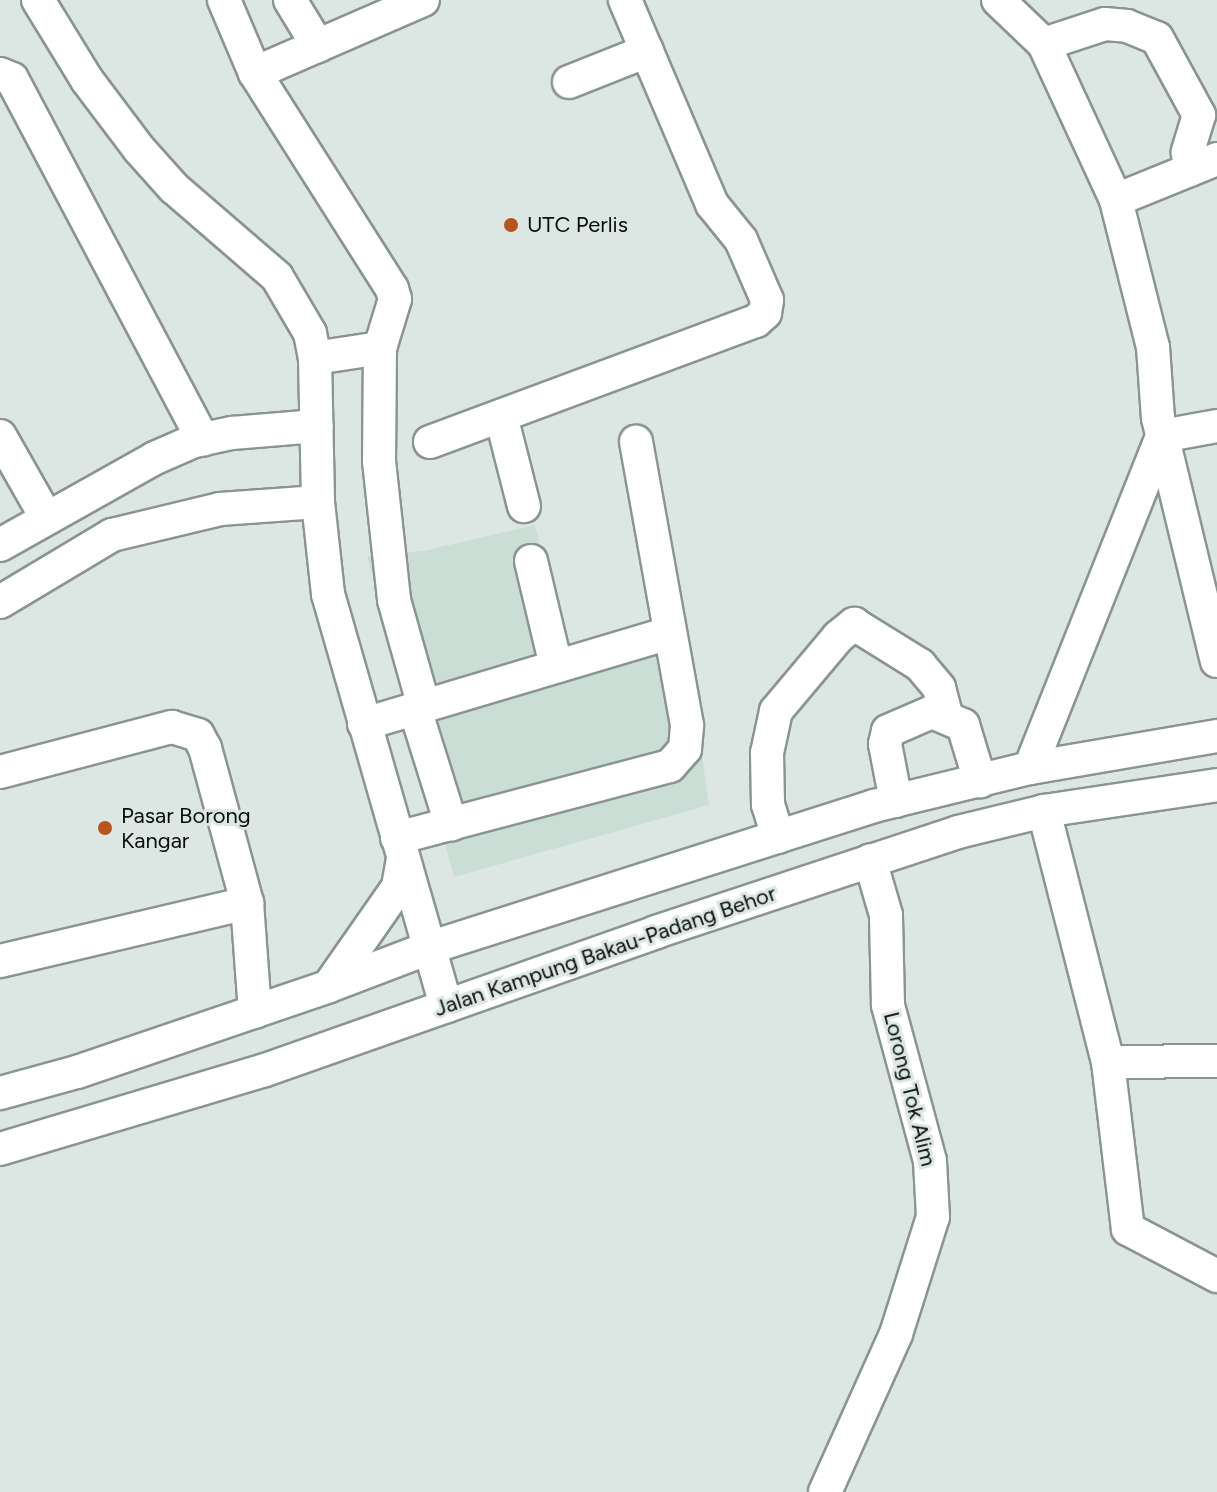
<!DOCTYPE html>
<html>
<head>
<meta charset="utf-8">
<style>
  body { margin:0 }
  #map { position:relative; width:1217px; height:1492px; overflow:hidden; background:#dce7e3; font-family:Figtree,sans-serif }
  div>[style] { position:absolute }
  .built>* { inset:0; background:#caded6 }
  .roads { filter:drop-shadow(2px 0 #8a9591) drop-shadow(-2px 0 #8a9591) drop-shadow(0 2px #8a9591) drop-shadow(0 -2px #8a9591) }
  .minor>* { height:32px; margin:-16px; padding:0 16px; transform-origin:16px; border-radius:16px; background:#fff }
  .dots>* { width:22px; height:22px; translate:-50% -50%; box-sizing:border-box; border:4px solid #dce7e3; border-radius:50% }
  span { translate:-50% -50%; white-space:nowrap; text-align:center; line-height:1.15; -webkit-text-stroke:6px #dce7e3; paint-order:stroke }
  .poi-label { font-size:22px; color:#090c0b }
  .left { translate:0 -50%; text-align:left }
  .street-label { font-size:22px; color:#090c0b }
</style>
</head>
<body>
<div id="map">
  <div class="built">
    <div style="clip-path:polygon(535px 525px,566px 649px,683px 619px,709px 805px,454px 877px,367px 556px,423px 551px)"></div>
  </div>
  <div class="roads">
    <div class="minor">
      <div style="left:38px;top:0;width:94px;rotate:58.5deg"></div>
      <div style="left:87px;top:80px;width:86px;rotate:53deg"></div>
      <div style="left:139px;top:149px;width:52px;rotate:48.1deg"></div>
      <div style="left:174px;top:188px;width:136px;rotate:40.8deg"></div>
      <div style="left:277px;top:277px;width:65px;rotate:59.5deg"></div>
      <div style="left:310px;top:333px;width:25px;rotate:79deg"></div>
      <div style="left:315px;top:358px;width:144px;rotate:88.8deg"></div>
      <div style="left:318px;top:502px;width:93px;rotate:83.8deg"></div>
      <div style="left:328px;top:594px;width:429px;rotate:74deg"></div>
      <div style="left:224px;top:0;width:79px;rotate:67deg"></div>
      <div style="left:255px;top:73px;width:256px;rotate:57.6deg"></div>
      <div style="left:392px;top:289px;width:10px;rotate:73deg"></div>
      <div style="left:395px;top:299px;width:51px;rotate:107deg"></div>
      <div style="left:380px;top:348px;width:113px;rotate:90.5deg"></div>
      <div style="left:379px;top:461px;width:140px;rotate:83.8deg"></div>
      <div style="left:394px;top:600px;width:111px;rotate:74.3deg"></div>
      <div style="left:290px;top:0;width:54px;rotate:58.7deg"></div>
      <div style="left:998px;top:0;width:64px;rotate:43.7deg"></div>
      <div style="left:1044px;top:44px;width:172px;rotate:65.2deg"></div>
      <div style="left:1116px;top:200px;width:152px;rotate:75.9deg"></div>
      <div style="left:1153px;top:347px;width:71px;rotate:86deg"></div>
      <div style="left:1158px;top:418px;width:250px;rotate:76.4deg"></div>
      <div style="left:1044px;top:44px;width:64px;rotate:-18.2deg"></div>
      <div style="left:1105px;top:24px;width:22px;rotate:5deg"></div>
      <div style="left:1127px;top:26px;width:32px;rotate:22deg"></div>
      <div style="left:1157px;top:38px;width:88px;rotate:61.4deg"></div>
      <div style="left:1199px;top:115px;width:39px;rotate:107deg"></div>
      <div style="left:1188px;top:152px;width:18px;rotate:84deg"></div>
      <div style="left:255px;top:73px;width:183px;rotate:-23.5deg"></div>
      <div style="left:0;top:74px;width:13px;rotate:23deg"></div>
      <div style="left:12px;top:79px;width:408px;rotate:62.1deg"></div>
      <div style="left:569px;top:82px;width:84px;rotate:-21.7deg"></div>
      <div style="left:1116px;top:200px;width:109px;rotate:-22.1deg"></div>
      <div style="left:315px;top:358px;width:66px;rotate:-8.7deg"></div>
      <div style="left:501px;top:416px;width:93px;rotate:75.7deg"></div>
      <div style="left:0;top:436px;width:93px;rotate:60.4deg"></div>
      <div style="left:430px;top:442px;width:348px;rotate:-20.4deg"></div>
      <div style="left:756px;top:321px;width:12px;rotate:-42deg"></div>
      <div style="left:765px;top:313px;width:13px;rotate:-81deg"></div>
      <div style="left:767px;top:300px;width:65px;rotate:-113.4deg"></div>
      <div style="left:741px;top:240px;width:46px;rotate:-128.9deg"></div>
      <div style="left:712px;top:204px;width:222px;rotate:-113.1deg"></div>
      <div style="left:0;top:545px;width:178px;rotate:-29.3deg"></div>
      <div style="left:155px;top:458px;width:43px;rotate:-23.6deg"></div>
      <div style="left:194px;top:441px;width:39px;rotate:-12deg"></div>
      <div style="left:232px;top:433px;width:85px;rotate:-4.7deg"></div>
      <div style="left:531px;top:561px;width:108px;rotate:76.6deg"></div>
      <div style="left:0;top:602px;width:131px;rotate:-30.9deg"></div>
      <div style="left:112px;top:535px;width:111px;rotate:-13.5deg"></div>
      <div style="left:220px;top:509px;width:98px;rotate:-4.1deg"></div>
      <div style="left:415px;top:709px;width:121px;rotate:72.6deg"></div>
      <div style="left:364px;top:724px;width:319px;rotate:-16.6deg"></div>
      <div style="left:1030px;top:768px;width:357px;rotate:-68.3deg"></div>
      <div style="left:1162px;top:436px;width:56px;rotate:-10.3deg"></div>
      <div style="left:0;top:772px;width:178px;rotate:-14.7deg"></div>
      <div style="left:172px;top:727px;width:27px;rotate:17deg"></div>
      <div style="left:198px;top:735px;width:15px;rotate:62deg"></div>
      <div style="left:205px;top:748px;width:161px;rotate:74.8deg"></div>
      <div style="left:247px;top:903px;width:109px;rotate:85.8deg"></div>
      <div style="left:896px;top:801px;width:58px;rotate:-100.9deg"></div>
      <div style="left:885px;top:744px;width:13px;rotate:-77deg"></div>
      <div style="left:888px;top:731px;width:48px;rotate:-23.4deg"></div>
      <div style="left:932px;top:712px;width:34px;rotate:23deg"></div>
      <div style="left:963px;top:725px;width:59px;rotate:73.1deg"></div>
      <div style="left:1044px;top:811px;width:259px;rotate:75.7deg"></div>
      <div style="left:1108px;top:1062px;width:109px;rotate:-0.5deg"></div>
      <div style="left:778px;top:837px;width:34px;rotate:-107deg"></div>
      <div style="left:768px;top:805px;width:52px;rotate:-91.1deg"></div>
      <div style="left:767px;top:753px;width:43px;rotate:-77.9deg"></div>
      <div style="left:776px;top:711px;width:97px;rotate:-50deg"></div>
      <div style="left:838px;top:637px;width:21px;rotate:-39deg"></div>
      <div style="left:854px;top:624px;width:78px;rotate:31.8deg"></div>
      <div style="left:920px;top:665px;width:30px;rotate:50deg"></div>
      <div style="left:939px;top:688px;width:28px;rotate:75deg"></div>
      <div style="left:397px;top:838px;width:282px;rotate:-14.8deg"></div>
      <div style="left:670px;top:766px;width:23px;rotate:-49deg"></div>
      <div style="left:685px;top:749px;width:24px;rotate:-85deg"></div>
      <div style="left:687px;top:725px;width:288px;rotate:-100.2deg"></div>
      <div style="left:0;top:961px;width:254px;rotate:-13.2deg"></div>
      <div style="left:329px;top:986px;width:121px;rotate:-55.1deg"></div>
      <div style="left:398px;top:887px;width:27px;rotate:-80deg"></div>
      <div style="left:1108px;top:1062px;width:168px;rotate:83.2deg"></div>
      <div style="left:1128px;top:1229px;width:101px;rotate:27.8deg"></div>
      <div style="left:0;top:1093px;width:80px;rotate:-15.3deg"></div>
      <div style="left:77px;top:1072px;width:266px;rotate:-18.8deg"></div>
      <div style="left:329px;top:986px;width:107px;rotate:-20.8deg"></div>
      <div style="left:429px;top:948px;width:467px;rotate:-17.7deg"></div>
      <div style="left:874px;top:806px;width:161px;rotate:-13.7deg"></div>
      <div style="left:1030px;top:768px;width:190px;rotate:-9.7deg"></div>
      <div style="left:0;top:1149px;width:277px;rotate:-16.6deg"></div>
      <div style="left:265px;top:1070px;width:415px;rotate:-19.4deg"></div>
      <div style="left:656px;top:932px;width:318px;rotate:-18.3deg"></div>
      <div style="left:958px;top:832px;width:89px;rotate:-13.7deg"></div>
      <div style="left:1044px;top:811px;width:175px;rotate:-8.5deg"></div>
      <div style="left:825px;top:1492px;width:173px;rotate:-65.8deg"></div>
      <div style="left:896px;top:1334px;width:123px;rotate:-72.5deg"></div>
      <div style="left:933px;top:1217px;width:56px;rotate:-93.1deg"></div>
      <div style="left:930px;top:1161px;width:162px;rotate:-105.1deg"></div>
      <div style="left:888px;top:1005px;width:90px;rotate:-91.3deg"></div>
      <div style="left:886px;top:915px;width:57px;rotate:-106.2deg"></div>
    </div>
  </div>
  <div class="dots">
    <div style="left:511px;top:225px;background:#b65419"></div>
    <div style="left:105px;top:828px;background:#b65419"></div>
  </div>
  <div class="poi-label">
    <span class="left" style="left:527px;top:225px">UTC Perlis</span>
    <span class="left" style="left:121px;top:828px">Pasar Borong<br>Kangar</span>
  </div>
  <div class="street-label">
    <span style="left:605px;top:951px;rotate:-19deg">Jalan Kampung Bakau-Padang Behor</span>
    <span style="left:910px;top:1089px;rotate:76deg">Lorong Tok Alim</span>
  </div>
</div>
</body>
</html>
